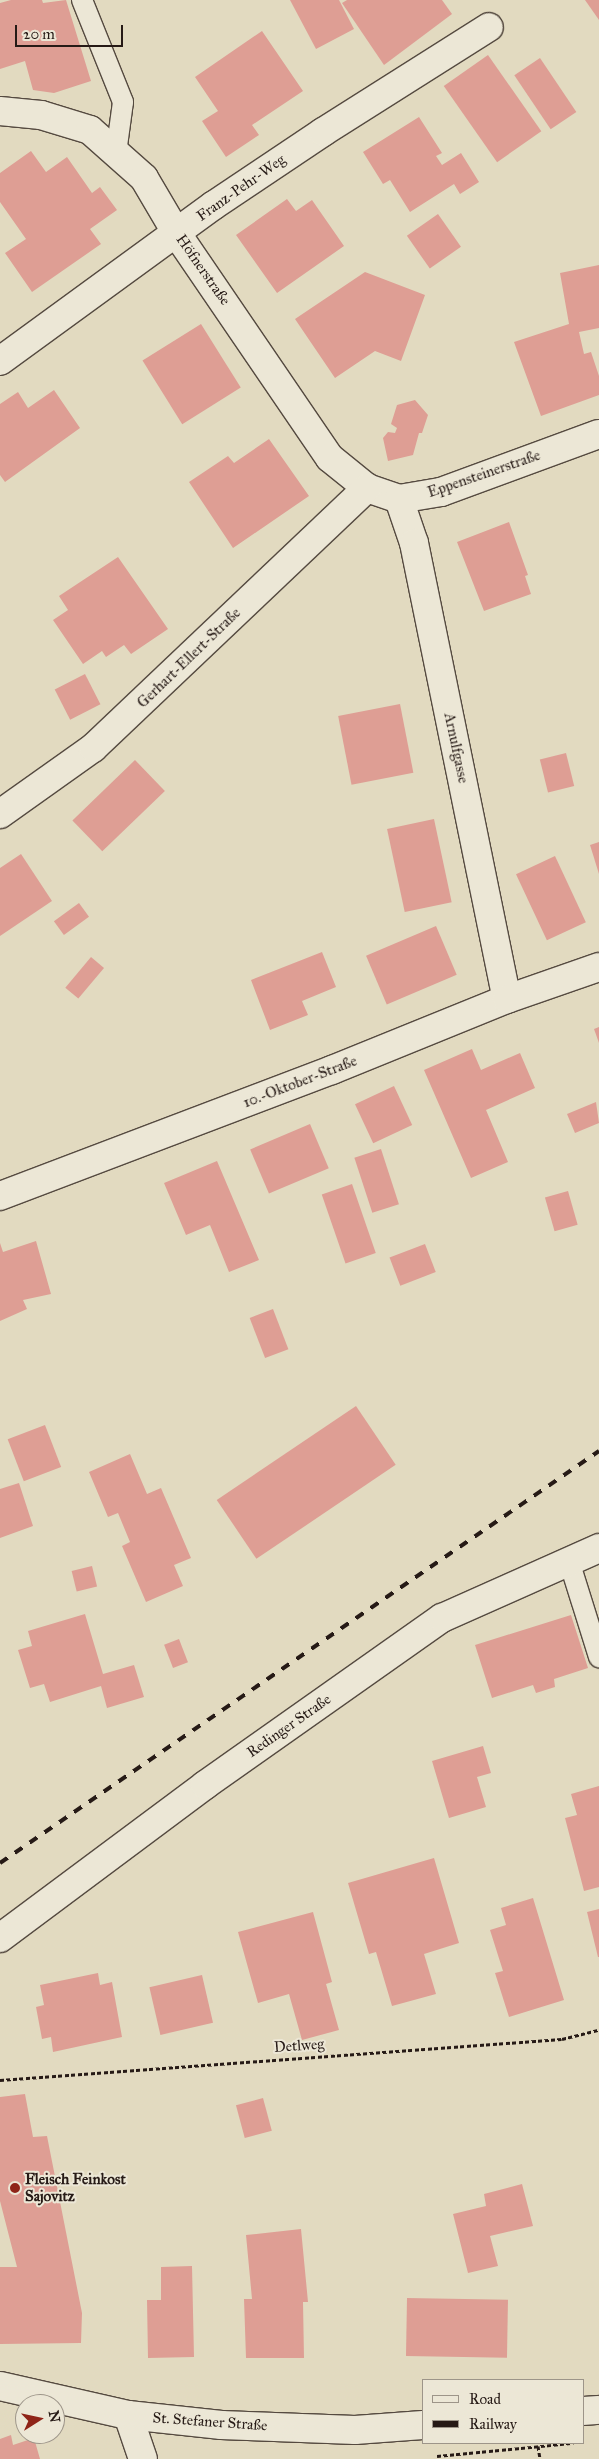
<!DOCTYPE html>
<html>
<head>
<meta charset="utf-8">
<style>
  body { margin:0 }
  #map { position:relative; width:599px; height:2459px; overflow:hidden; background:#e2dac0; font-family:"IM FELL Great Primer",serif }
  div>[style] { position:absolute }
  .building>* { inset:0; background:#de9e94; transform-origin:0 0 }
  .path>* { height:3px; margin-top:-1.5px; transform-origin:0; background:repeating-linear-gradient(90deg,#261a16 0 4px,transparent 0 6.5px) }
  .roads { filter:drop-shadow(1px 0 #554a40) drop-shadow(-1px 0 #554a40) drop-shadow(0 1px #554a40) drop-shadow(0 -1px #554a40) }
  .lane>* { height:20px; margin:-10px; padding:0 10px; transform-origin:10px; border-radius:10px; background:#ece7d6 }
  .street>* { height:28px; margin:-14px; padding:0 14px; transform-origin:14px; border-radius:14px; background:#ece7d6 }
  .secondary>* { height:28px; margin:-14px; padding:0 14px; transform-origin:14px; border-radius:14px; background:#ece7d6 }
  .rail>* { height:4px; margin-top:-2px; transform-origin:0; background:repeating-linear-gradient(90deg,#261a16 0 9px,transparent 0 18px) }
  .dots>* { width:14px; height:14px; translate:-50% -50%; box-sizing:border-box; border:2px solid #ece7d6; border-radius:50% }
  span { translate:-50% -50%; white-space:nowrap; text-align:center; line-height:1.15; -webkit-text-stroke:4px #ece7d6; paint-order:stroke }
  .street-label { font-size:15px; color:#261a16 }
  .poi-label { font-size:15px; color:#261a16; font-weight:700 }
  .left { translate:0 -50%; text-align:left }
  .legend { position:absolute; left:422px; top:2379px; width:162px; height:65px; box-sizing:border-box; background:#ece7d6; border:1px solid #9d9589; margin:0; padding:6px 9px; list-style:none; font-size:15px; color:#261a16 }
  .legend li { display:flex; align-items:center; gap:10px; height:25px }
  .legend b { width:25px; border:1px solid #9d9589 }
  .north { position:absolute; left:15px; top:2394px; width:50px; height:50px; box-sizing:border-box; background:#ece7d6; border:1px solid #9d9589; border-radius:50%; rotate:80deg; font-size:14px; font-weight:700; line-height:20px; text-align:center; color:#261a16 }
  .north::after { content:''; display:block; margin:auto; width:18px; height:22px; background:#8f2418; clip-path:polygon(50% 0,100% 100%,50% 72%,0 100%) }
  .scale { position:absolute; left:15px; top:25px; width:108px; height:22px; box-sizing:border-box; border:2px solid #261a16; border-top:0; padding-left:6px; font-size:15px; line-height:18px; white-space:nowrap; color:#261a16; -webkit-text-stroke:4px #ece7d6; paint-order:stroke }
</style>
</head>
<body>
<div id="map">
  <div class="building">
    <div style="clip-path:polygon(11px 0,42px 0,43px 3px,66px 0,91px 81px,54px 93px,33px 90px,25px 61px,0 69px,0 3px)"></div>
    <div style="clip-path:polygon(290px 0,339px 0,354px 29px,316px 49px)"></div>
    <div style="clip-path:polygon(347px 0,442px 0,452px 14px,384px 65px,342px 3px)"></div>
    <div style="clip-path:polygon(585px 0,599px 0,599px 20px)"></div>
    <div style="clip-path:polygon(262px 31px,303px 91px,252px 125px,259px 135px,226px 157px,202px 121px,218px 111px,195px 77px)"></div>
    <div style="left:488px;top:55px;width:93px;height:54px;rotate:55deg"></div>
    <div style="left:540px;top:58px;width:65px;height:31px;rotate:56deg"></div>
    <div style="clip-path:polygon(419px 117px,442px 153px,436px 156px,442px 165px,461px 153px,479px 182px,460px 194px,454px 184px,410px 212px,390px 180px,383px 184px,363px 152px)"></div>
    <div style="clip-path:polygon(31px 151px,46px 172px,67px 157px,92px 193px,100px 187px,117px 210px,90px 229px,101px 244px,32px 292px,5px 253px,26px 239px,0 202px,0 173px)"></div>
    <div style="clip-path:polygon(287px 199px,296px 211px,312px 200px,344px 246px,277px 293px,236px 235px)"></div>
    <div style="left:438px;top:214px;width:40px;height:38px;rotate:55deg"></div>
    <div style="clip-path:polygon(599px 265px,599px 328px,579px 332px,584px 354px,591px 352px,599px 376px,599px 395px,541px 416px,514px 342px,569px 324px,560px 273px)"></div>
    <div style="clip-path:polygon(365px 272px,425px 295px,401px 361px,375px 351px,335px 378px,295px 319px)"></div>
    <div style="left:201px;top:324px;width:75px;height:69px;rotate:58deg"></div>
    <div style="clip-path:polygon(54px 390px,80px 428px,5px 482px,0 475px,0 404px,18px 392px,28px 408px)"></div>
    <div style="clip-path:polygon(415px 400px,428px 415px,422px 433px,419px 433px,413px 455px,388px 461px,383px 438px,388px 432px,395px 433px,397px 428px,391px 424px,397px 405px)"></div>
    <div style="clip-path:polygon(269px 439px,309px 496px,233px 548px,189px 482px,228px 456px,234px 463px)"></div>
    <div style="clip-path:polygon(509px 522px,528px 575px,525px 576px,531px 594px,484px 611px,457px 542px)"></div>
    <div style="clip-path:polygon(118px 557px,168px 629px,131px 654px,124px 645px,106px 657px,102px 651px,83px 664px,53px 620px,68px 610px,59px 596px)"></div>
    <div style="left:85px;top:674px;width:34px;height:34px;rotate:63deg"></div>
    <div style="left:400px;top:704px;width:70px;height:63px;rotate:79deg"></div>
    <div style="left:566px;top:753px;width:34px;height:27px;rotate:76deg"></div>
    <div style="left:135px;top:760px;width:43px;height:87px;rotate:46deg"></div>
    <div style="left:434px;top:819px;width:85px;height:48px;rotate:78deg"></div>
    <div style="clip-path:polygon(599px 842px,599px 874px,590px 845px)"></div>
    <div style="clip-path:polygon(21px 854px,52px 901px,0 936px,0 868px)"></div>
    <div style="left:555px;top:856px;width:73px;height:43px;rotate:65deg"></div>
    <div style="left:79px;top:903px;width:17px;height:31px;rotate:54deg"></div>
    <div style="left:436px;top:926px;width:53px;height:76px;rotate:67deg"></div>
    <div style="clip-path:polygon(322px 952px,336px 987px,302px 1001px,308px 1015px,270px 1030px,251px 980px)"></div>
    <div style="left:91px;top:957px;width:17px;height:40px;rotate:40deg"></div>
    <div style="clip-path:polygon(599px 1027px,599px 1043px,594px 1029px)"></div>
    <div style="clip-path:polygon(472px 1049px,481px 1070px,520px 1053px,535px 1088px,486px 1110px,508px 1162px,471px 1178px,424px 1070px)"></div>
    <div style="left:394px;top:1086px;width:43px;height:43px;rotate:65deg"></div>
    <div style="clip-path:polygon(596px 1102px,599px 1123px,575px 1133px,567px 1114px)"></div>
    <div style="left:310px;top:1124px;width:48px;height:65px;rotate:67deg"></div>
    <div style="left:381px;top:1149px;width:58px;height:28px;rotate:72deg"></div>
    <div style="clip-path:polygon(217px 1161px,259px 1260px,229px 1272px,210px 1225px,186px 1235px,164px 1183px)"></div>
    <div style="left:352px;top:1184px;width:73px;height:32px;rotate:71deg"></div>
    <div style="left:568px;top:1191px;width:35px;height:24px;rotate:74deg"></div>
    <div style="clip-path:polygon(36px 1241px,51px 1294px,23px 1300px,27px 1309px,0 1321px,0 1243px,3px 1252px)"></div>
    <div style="left:425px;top:1244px;width:30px;height:38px;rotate:69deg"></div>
    <div style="left:273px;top:1309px;width:43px;height:25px;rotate:69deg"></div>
    <div style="left:356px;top:1406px;width:71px;height:168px;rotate:56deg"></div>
    <div style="left:45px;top:1425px;width:45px;height:40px;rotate:69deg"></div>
    <div style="clip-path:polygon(130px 1454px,147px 1494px,161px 1488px,191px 1558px,174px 1565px,183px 1586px,146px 1602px,122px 1546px,130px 1542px,118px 1513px,108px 1517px,89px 1472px)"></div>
    <div style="clip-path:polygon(19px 1483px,33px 1526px,0 1538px,0 1489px)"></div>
    <div style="left:92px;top:1566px;width:21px;height:21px;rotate:76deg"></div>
    <div style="clip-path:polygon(85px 1614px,103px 1674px,134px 1665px,144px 1697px,107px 1708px,101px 1686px,50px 1702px,44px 1684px,30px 1688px,18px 1650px,32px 1646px,28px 1631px)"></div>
    <div style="clip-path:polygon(571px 1615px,588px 1668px,554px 1679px,555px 1687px,536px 1693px,533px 1685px,492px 1698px,475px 1645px)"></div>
    <div style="left:179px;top:1639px;width:25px;height:16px;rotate:69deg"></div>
    <div style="clip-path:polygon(483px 1746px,491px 1773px,477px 1777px,486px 1807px,449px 1818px,432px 1761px)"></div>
    <div style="clip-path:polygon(599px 1786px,599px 1887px,584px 1891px,565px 1818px,577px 1815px,571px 1794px)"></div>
    <div style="clip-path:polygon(434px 1858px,459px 1943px,424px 1954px,436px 1994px,392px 2006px,376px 1952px,369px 1954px,348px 1883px)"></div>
    <div style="clip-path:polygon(533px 1898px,564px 2000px,509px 2017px,495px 1973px,503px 1971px,490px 1930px,506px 1925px,501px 1908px)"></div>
    <div style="clip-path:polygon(599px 1909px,599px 1957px,598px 1957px,587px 1912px)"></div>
    <div style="clip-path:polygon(313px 1912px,332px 1982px,326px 1984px,339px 2030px,302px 2040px,289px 1994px,258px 2003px,238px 1932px)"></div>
    <div style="clip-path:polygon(98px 1973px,100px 1985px,112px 1982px,122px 2037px,53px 2052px,51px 2037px,42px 2039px,36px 2007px,44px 2005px,40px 1985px)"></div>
    <div style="left:202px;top:1975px;width:49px;height:54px;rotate:77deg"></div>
    <div style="clip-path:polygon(25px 2094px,33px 2137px,47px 2136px,82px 2313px,81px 2343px,0 2344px,0 2267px,17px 2267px,0 2201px,0 2097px)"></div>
    <div style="left:263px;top:2098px;width:34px;height:28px;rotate:75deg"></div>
    <div style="clip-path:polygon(522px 2184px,533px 2226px,490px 2236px,498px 2266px,468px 2273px,453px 2214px,486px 2206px,484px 2194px)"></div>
    <div style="clip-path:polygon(301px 2229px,308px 2302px,303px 2302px,304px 2358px,246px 2358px,244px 2299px,252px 2299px,246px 2235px)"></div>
    <div style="clip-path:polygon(192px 2266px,194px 2357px,148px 2358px,147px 2300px,161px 2300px,161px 2267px)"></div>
    <div style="left:407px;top:2298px;width:101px;height:58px;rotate:1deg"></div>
    <div style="clip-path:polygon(11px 2435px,13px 2445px,34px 2438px,40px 2459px,0 2459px,0 2439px)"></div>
  </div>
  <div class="path">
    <div style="left:0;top:2080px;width:563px;rotate:-4.17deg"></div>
    <div style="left:562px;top:2039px;width:38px;rotate:-14deg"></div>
    <div style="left:538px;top:2446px;width:13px;rotate:81deg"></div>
    <div style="left:437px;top:2456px;width:137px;rotate:-5.5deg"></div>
  </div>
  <div class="roads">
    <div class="lane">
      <div style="left:82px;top:0;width:110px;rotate:68.1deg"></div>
      <div style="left:123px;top:102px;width:51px;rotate:97.8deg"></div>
      <div style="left:569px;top:1561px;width:101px;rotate:72.6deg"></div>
    </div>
    <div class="street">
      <div style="left:0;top:111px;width:41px;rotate:5.6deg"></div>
      <div style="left:41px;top:115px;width:51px;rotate:17deg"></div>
      <div style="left:90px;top:130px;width:72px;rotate:41.6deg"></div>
      <div style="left:144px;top:178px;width:65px;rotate:59.5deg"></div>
      <div style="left:177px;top:234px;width:271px;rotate:55.7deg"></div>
      <div style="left:330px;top:458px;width:48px;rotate:39deg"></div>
      <div style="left:367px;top:488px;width:34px;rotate:19deg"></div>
      <div style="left:399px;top:499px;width:43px;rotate:-9.5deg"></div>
      <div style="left:441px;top:492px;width:168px;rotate:-20.2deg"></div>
      <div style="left:0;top:361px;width:265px;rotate:-36.1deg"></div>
      <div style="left:214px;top:205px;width:131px;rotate:-33.8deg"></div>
      <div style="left:323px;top:132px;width:196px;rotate:-32.3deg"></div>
      <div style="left:399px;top:499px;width:46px;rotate:71.2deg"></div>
      <div style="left:414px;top:543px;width:465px;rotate:78.5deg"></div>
      <div style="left:0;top:814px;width:114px;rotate:-35.4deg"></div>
      <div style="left:93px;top:748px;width:378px;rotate:-43.5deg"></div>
      <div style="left:0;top:1196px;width:355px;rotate:-20.8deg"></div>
      <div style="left:332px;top:1070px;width:189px;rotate:-22.1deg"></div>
      <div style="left:507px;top:999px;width:97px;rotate:-19.2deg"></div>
      <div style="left:128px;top:2415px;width:46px;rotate:71.2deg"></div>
    </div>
    <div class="secondary">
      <div style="left:0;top:1938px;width:256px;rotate:-36.7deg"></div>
      <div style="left:205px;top:1785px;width:290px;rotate:-35.2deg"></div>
      <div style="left:442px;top:1618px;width:172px;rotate:-24deg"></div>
      <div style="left:0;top:2386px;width:131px;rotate:12.8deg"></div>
      <div style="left:128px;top:2415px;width:94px;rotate:6.1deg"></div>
      <div style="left:221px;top:2425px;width:134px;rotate:2.1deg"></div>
      <div style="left:355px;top:2430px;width:68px;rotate:-4.2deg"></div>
      <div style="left:583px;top:2411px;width:16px;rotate:-4deg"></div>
    </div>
  </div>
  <div class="rail">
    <div style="left:0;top:1863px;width:727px;rotate:-34.52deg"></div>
  </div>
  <div class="dots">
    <div style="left:15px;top:2188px;background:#8f2418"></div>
  </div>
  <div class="street-label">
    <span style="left:241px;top:188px;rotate:-35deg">Franz-Pehr-Weg</span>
    <span style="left:203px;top:270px;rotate:55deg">Höfnerstraße</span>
    <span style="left:484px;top:474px;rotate:-19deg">Eppensteinerstraße</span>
    <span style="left:189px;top:658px;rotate:-44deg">Gerhart-Ellert-Straße</span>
    <span style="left:456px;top:748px;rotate:78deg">Arnulfgasse</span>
    <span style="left:300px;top:1082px;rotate:-21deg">10.-Oktober-Straße</span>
    <span style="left:289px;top:1726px;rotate:-35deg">Redinger Straße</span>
    <span style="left:299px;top:2046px;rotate:-4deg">Detlweg</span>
    <span style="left:210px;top:2422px;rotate:4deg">St. Stefaner Straße</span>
  </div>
  <div class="poi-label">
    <span class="left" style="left:25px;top:2188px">Fleisch Feinkost<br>Sajovitz</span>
  </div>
  <ul class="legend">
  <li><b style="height:6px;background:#ece7d6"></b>Road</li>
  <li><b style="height:6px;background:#261a16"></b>Railway</li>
  </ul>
  <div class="north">N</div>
  <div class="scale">20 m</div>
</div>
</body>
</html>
